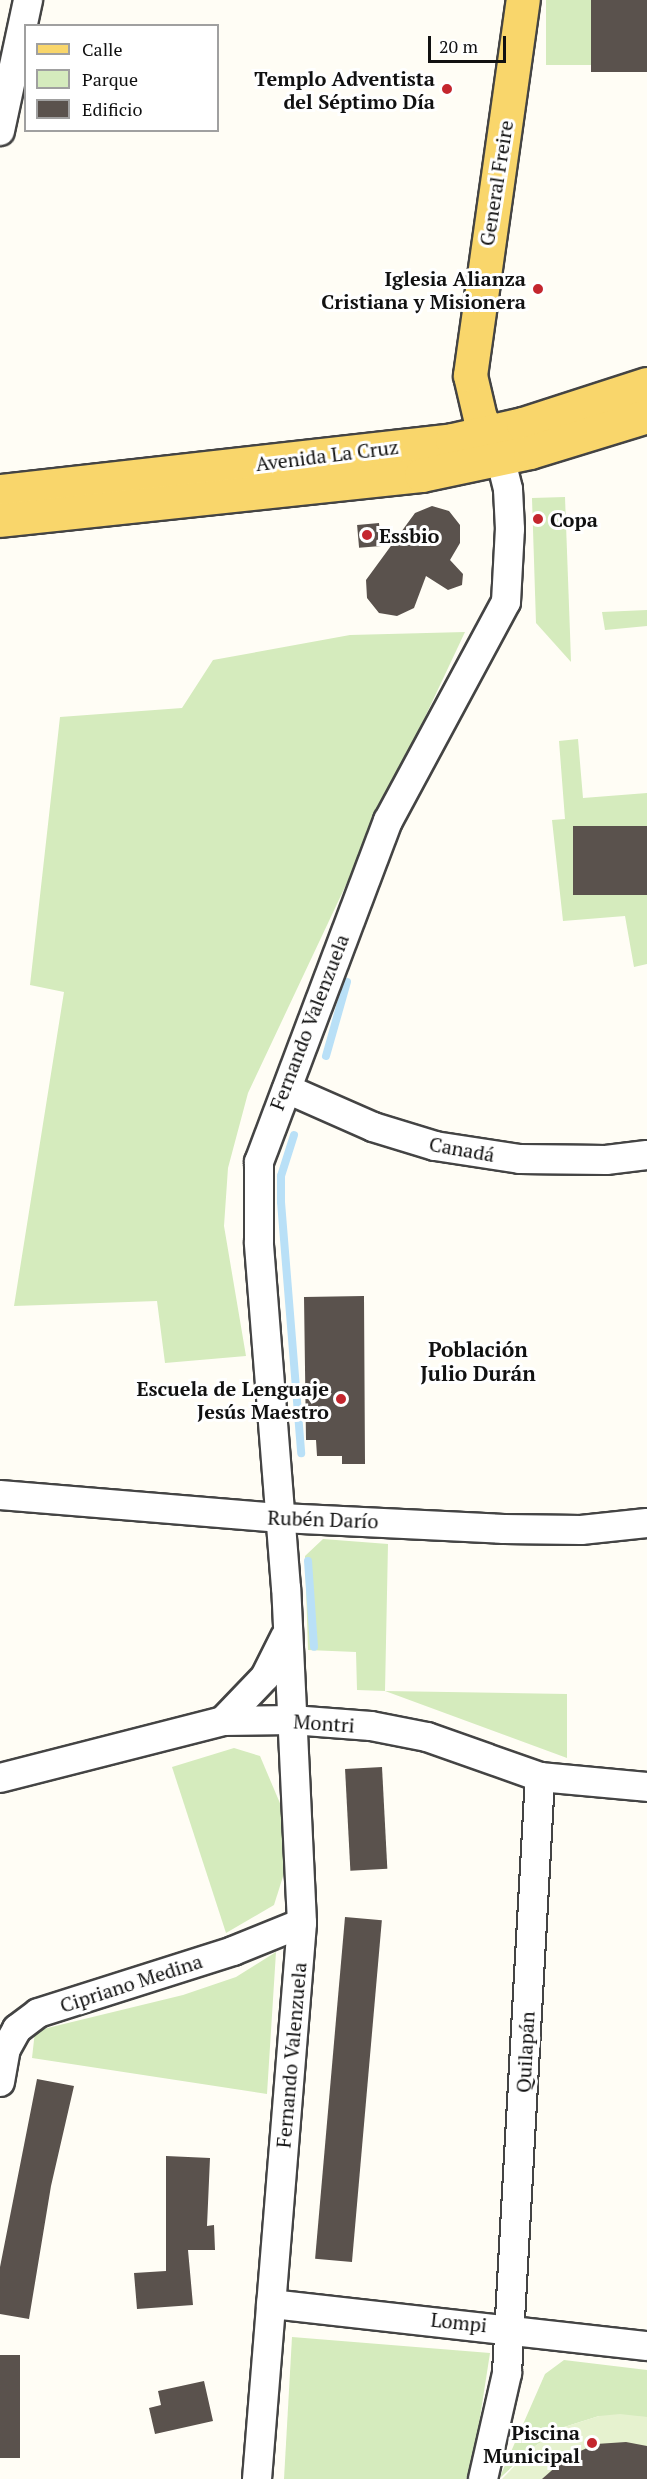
<!DOCTYPE html>
<html>
<head>
<meta charset="utf-8">
<style>
  body { margin:0 }
  #map { position:relative; width:647px; height:2479px; overflow:hidden; background:#fffdf5; font-family:"PT Serif",serif }
  div>[style] { position:absolute }
  .green>* { inset:0; background:#d5ebbd; transform-origin:0 0 }
  .pitch>* { inset:0; background:#e6f2cf }
  .stream>* { height:8px; margin:-4px; padding:0 4px; transform-origin:4px; border-radius:4px; background:#b9e0f7 }
  .building>* { inset:0; background:#5a524d; transform-origin:0 0 }
  .roads { filter:drop-shadow(2px 0 #444) drop-shadow(-2px 0 #444) drop-shadow(0 2px #444) drop-shadow(0 -2px #444) }
  .minor>* { height:28px; margin:-14px; padding:0 14px; transform-origin:14px; border-radius:14px; background:#fff }
  .major>* { height:33px; margin:-16.5px; padding:0 16.5px; transform-origin:16.5px; border-radius:16.5px; background:#f9d66b }
  .dots>* { width:16px; height:16px; translate:-50% -50%; box-sizing:border-box; border:3px solid #fff; border-radius:50% }
  span { translate:-50% -50%; white-space:nowrap; text-align:center; line-height:1.15; -webkit-text-stroke:6px #fff; paint-order:stroke }
  .poi-label { font-size:20px; color:#111; font-weight:700 }
  .right { translate:-100% -50%; text-align:right }
  .left { translate:0 -50%; text-align:left }
  .street-label { font-size:20px; color:#111 }
  .neighbourhood-label { font-size:21px; color:#111; font-weight:700 }
  .legend { position:absolute; left:24px; top:24px; width:195px; height:108px; box-sizing:border-box; background:#fff; border:2px solid #a0a0a0; margin:0; padding:8px 10px; list-style:none; font-size:18px; color:#111 }
  .legend li { display:flex; align-items:center; gap:12px; height:30px }
  .legend b { width:30px; border:2px solid #a0a0a0 }
  .scale { position:absolute; left:428px; top:36px; width:78px; height:27px; box-sizing:border-box; border:3px solid #111; border-top:0; padding-left:8px; font-size:18px; line-height:21px; white-space:nowrap; color:#111; -webkit-text-stroke:4px #fff; paint-order:stroke }
</style>
</head>
<body>
<div id="map">
  <div class="green">
    <div style="left:546px;top:0;width:45px;height:65px"></div>
    <div style="clip-path:polygon(565px 497px,570px 633px,571px 662px,536px 623px,532px 498px)"></div>
    <div style="clip-path:polygon(647px 610px,647px 626px,605px 630px,602px 612px)"></div>
    <div style="clip-path:polygon(465px 632px,248px 1093px,228px 1168px,224px 1226px,246px 1356px,165px 1363px,157px 1301px,14px 1306px,64px 992px,30px 985px,60px 717px,182px 708px,213px 660px,350px 635px)"></div>
    <div style="clip-path:polygon(578px 739px,583px 798px,647px 793px,647px 964px,634px 967px,625px 916px,563px 921px,552px 820px,565px 819px,559px 741px)"></div>
    <div style="clip-path:polygon(323px 1539px,388px 1544px,385px 1691px,567px 1694px,567px 1758px,385px 1691px,357px 1690px,356px 1652px,308px 1650px,305px 1556px)"></div>
    <div style="clip-path:polygon(234px 1748px,260px 1756px,282px 1808px,286px 1867px,274px 1905px,226px 1933px,172px 1767px)"></div>
    <div style="clip-path:polygon(276px 1952px,267px 2094px,32px 2058px,35px 2031px,183px 1995px,236px 1977px)"></div>
    <div style="clip-path:polygon(292px 2337px,490px 2353px,473px 2462px,466px 2479px,284px 2479px)"></div>
    <div style="clip-path:polygon(564px 2360px,647px 2370px,647px 2417px,599px 2416px,561px 2428px,531px 2449px,499px 2479px,545px 2374px)"></div>
  </div>
  <div class="pitch">
    <div style="clip-path:polygon(620px 2414px,647px 2417px,647px 2479px,502px 2479px,531px 2449px,561px 2428px,599px 2416px)"></div>
  </div>
  <div class="stream">
    <div style="left:326px;top:1056px;width:77px;rotate:-74.2deg"></div>
    <div style="left:294px;top:1135px;width:43px;rotate:107.6deg"></div>
    <div style="left:281px;top:1176px;width:26px;rotate:90deg"></div>
    <div style="left:281px;top:1202px;width:252px;rotate:85.4deg"></div>
    <div style="left:308px;top:1561px;width:86px;rotate:86deg"></div>
  </div>
  <div class="building">
    <div style="left:591px;top:0;width:56px;height:72px"></div>
    <div style="clip-path:polygon(432px 506px,449px 511px,460px 525px,460px 543px,450px 560px,463px 574px,462px 585px,448px 590px,426px 576px,414px 608px,397px 616px,379px 613px,367px 598px,366px 580px,415px 513px)"></div>
    <div style="left:379px;top:523px;width:23px;height:22px;rotate:85deg"></div>
    <div style="left:647px;top:826px;width:69px;height:74px;rotate:90deg"></div>
    <div style="clip-path:polygon(364px 1296px,365px 1464px,342px 1464px,342px 1456px,317px 1456px,316px 1440px,306px 1440px,304px 1297px)"></div>
    <div style="left:382px;top:1767px;width:102px;height:37px;rotate:87deg"></div>
    <div style="left:345px;top:1917px;width:37px;height:343px;rotate:5deg"></div>
    <div style="clip-path:polygon(37px 2079px,74px 2086px,51px 2186px,29px 2319px,0 2314px,0 2267px)"></div>
    <div style="clip-path:polygon(166px 2156px,210px 2158px,207px 2226px,214px 2225px,215px 2250px,188px 2250px,193px 2305px,137px 2309px,134px 2273px,166px 2271px)"></div>
    <div style="left:0;top:2355px;width:20px;height:103px"></div>
    <div style="clip-path:polygon(204px 2381px,213px 2421px,155px 2434px,149px 2408px,161px 2405px,158px 2391px)"></div>
    <div style="clip-path:polygon(626px 2442px,647px 2446px,647px 2479px,542px 2479px,567px 2457px,596px 2444px)"></div>
  </div>
  <div class="roads">
    <div class="minor">
      <div style="left:0;top:131px;width:134px;rotate:-77.9deg"></div>
      <div style="left:287px;top:1089px;width:94px;rotate:23.8deg"></div>
      <div style="left:373px;top:1127px;width:65px;rotate:17deg"></div>
      <div style="left:435px;top:1146px;width:86px;rotate:8.7deg"></div>
      <div style="left:520px;top:1159px;width:86px;rotate:0.7deg"></div>
      <div style="left:606px;top:1160px;width:41px;rotate:-7deg"></div>
      <div style="left:0;top:1495px;width:282px;rotate:4.7deg"></div>
      <div style="left:281px;top:1518px;width:223px;rotate:2.8deg"></div>
      <div style="left:504px;top:1529px;width:77px;rotate:0.7deg"></div>
      <div style="left:581px;top:1530px;width:66px;rotate:-6.1deg"></div>
      <div style="left:223px;top:1721px;width:61px;rotate:-46.3deg"></div>
      <div style="left:265px;top:1677px;width:45px;rotate:-63.4deg"></div>
      <div style="left:0;top:1778px;width:230px;rotate:-14.3deg"></div>
      <div style="left:223px;top:1721px;width:69px;rotate:-0.8deg"></div>
      <div style="left:292px;top:1720px;width:79px;rotate:4.3deg"></div>
      <div style="left:371px;top:1726px;width:57px;rotate:11.1deg"></div>
      <div style="left:427px;top:1737px;width:120px;rotate:19.5deg"></div>
      <div style="left:540px;top:1777px;width:107px;rotate:5.3deg"></div>
      <div style="left:0;top:2082px;width:34px;rotate:-80deg"></div>
      <div style="left:6px;top:2049px;width:23px;rotate:-61deg"></div>
      <div style="left:17px;top:2029px;width:26px;rotate:-37deg"></div>
      <div style="left:38px;top:2013px;width:205px;rotate:-17.6deg"></div>
      <div style="left:233px;top:1951px;width:74px;rotate:-22.1deg"></div>
      <div style="left:271px;top:2304px;width:378px;rotate:6.4deg"></div>
      <div style="left:257px;top:2479px;width:558px;rotate:-85.37deg"></div>
      <div style="left:302px;top:1923px;width:335px;rotate:-92.7deg"></div>
      <div style="left:286px;top:1588px;width:347px;rotate:-94.5deg"></div>
      <div style="left:259px;top:1242px;width:80px;rotate:-90deg"></div>
      <div style="left:259px;top:1162px;width:365px;rotate:-69.3deg"></div>
      <div style="left:388px;top:821px;width:249px;rotate:-61.7deg"></div>
      <div style="left:506px;top:602px;width:73px;rotate:-86.9deg"></div>
      <div style="left:510px;top:529px;width:40px;rotate:-92.9deg"></div>
      <div style="left:508px;top:489px;width:41px;rotate:-104deg"></div>
      <div style="left:483px;top:2479px;width:109px;rotate:-77.2deg"></div>
      <div style="left:507px;top:2373px;width:597px;rotate:-86.83deg"></div>
    </div>
    <div class="major">
      <div style="left:498px;top:449px;width:36px;rotate:-120deg"></div>
      <div style="left:480px;top:418px;width:44px;rotate:-103.1deg"></div>
      <div style="left:470px;top:375px;width:379px;rotate:-82deg"></div>
      <div style="left:0;top:491px;width:455px;rotate:-6.4deg"></div>
      <div style="left:452px;top:440px;width:73px;rotate:-12.7deg"></div>
      <div style="left:523px;top:424px;width:130px;rotate:-17.9deg"></div>
      <div style="left:0;top:520px;width:423px;rotate:-6.1deg"></div>
      <div style="left:421px;top:475px;width:111px;rotate:-11.9deg"></div>
      <div style="left:530px;top:452px;width:122px;rotate:-17.1deg"></div>
    </div>
  </div>
  <div class="dots">
    <div style="left:447px;top:89px;background:#c4262e"></div>
    <div style="left:538px;top:289px;background:#c4262e"></div>
    <div style="left:538px;top:519px;background:#c4262e"></div>
    <div style="left:367px;top:535px;background:#c4262e"></div>
    <div style="left:341px;top:1399px;background:#c4262e"></div>
    <div style="left:592px;top:2443px;background:#c4262e"></div>
  </div>
  <div class="poi-label">
    <span class="right" style="left:435px;top:90px">Templo Adventista<br>del Séptimo Día</span>
    <span class="right" style="left:526px;top:290px">Iglesia Alianza<br>Cristiana y Misionera</span>
    <span class="left" style="left:550px;top:519px">Copa</span>
    <span class="left" style="left:379px;top:535px">Essbio</span>
    <span class="right" style="left:329px;top:1400px">Escuela de Lenguaje<br>Jesús Maestro</span>
    <span class="right" style="left:580px;top:2444px">Piscina<br>Municipal</span>
  </div>
  <div class="street-label">
    <span style="left:496px;top:183px;rotate:-81deg">General Freire</span>
    <span style="left:327px;top:455px;rotate:-7deg">Avenida La Cruz</span>
    <span style="left:309px;top:1022px;rotate:-69deg">Fernando Valenzuela</span>
    <span style="left:462px;top:1149px;rotate:10deg">Canadá</span>
    <span style="left:323px;top:1519px;rotate:2deg">Rubén Darío</span>
    <span style="left:324px;top:1723px;rotate:4deg">Montri</span>
    <span style="left:131px;top:1983px;rotate:-18deg">Cipriano Medina</span>
    <span style="left:525px;top:2052px;rotate:-87deg">Quilapán</span>
    <span style="left:291px;top:2055px;rotate:-85deg">Fernando Valenzuela</span>
    <span style="left:459px;top:2322px;rotate:6deg">Lompi</span>
  </div>
  <div class="neighbourhood-label">
    <span style="left:478px;top:1361px">Población<br>Julio Durán</span>
  </div>
  <ul class="legend">
  <li><b style="height:8px;background:#f9d66b"></b>Calle</li>
  <li><b style="height:16px;background:#d5ebbd"></b>Parque</li>
  <li><b style="height:16px;background:#5a524d"></b>Edificio</li>
  </ul>
  <div class="scale">20 m</div>
</div>
</body>
</html>
